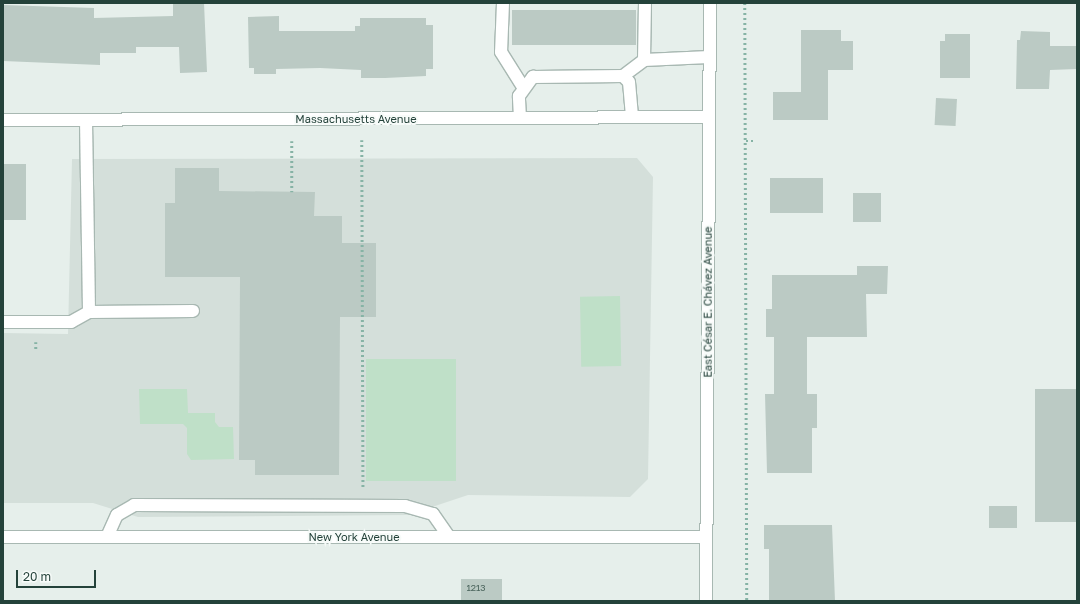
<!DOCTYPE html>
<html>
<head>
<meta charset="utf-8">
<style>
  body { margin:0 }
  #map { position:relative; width:1080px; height:604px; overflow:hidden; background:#e6efeb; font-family:"Golos Text",sans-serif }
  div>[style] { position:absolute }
  .built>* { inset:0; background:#d4dfda }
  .green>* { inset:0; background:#bfe0c8; transform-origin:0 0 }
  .building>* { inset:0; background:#bbcac4; transform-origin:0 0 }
  .path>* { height:2.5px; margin-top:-1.25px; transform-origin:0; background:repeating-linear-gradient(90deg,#86b3a5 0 2px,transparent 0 5px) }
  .roads { filter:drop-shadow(1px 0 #a8b8b2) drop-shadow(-1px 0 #a8b8b2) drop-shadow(0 1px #a8b8b2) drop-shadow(0 -1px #a8b8b2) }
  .minor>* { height:12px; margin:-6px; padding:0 6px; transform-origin:6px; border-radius:6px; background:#fff }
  span { translate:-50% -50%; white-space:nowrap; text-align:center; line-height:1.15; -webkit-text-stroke:4px #f7fbf9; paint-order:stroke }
  .number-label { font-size:9px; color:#4a645c }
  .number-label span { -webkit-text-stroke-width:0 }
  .street-label { font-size:11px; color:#24423a }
  .frame { position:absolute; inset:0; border:4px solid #24423a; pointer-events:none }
  .scale { position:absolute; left:16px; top:570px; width:80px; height:18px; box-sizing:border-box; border:2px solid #24423a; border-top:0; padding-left:5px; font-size:12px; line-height:14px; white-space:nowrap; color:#24423a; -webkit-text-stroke:3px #f7fbf9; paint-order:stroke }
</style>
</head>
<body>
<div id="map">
  <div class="built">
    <div style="clip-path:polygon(637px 158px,653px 177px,648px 479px,630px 497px,468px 495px,408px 515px,138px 517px,93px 503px,3px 503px,3px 333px,68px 334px,72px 159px)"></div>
  </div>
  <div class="green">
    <div style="left:620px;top:296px;width:70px;height:40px;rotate:89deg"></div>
    <div style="left:366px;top:359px;width:90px;height:122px"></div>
    <div style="clip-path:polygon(139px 389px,187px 389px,188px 413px,215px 413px,215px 422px,219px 427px,233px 427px,234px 459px,191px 460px,187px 454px,187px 428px,183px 424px,140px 424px)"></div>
  </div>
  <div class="building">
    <div style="clip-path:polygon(173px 3px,204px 3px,207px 72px,180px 73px,179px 47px,136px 47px,136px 53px,100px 53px,100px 65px,3px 61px,3px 5px,94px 8px,94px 18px,173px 16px)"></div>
    <div style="left:512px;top:10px;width:124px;height:35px"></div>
    <div style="clip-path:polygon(279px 16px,279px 31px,355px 31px,355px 26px,360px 26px,360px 18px,426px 18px,426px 25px,433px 25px,433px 69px,426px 69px,426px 76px,385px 78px,361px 78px,361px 70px,320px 68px,276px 69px,276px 74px,254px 74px,254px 68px,249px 68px,248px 17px)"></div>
    <div style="clip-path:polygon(801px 30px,841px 30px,841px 41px,853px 41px,853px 70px,828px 70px,828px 120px,773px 120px,773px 92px,801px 92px)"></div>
    <div style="clip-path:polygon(1021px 31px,1050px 32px,1050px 46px,1077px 46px,1077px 69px,1050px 70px,1049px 89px,1016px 89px,1017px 40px,1020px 40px)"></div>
    <div style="clip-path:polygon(945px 34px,970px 34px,970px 78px,940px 78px,940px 41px,945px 41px)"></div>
    <div style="left:936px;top:98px;width:21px;height:27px;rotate:3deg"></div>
    <div style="left:3px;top:164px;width:23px;height:56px"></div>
    <div style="clip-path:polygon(175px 168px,219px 168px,219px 191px,315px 192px,314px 216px,342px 216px,342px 243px,376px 243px,376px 317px,340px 317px,339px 475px,255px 475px,255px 460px,239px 460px,240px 277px,165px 277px,165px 203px,175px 203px)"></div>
    <div style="left:770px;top:178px;width:53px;height:35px"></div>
    <div style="left:853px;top:193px;width:28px;height:29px"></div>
    <div style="clip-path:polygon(857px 266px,888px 266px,887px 294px,866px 294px,867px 337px,807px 337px,807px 394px,817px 394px,817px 428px,812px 428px,812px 473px,767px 473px,765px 394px,774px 394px,774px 337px,766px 337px,766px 309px,772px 309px,772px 275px,857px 275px)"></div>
    <div style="left:1077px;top:389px;width:133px;height:42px;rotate:90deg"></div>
    <div style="left:989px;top:506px;width:28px;height:22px"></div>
    <div style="clip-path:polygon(764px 525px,832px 525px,835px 601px,769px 601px,769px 549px,764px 549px)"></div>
    <div style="left:461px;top:579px;width:41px;height:22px"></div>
  </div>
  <div class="path">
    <div style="left:745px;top:3px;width:598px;rotate:89.81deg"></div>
    <div style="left:362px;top:140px;width:347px;rotate:89.8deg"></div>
    <div style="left:292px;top:141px;width:51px;rotate:90deg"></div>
    <div style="left:746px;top:141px;width:8px"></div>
    <div style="left:36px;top:342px;width:7px;rotate:90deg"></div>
  </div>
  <div class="roads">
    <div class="minor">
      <div style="left:503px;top:3px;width:49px;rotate:92.3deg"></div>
      <div style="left:501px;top:52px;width:41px;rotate:57.8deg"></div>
      <div style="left:644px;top:60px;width:57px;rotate:-89deg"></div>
      <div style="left:623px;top:76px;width:26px;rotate:-37deg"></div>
      <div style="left:644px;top:60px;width:65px;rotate:-2.6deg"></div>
      <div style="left:520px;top:118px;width:22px;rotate:-93deg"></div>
      <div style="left:519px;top:96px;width:24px;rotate:-54deg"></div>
      <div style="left:533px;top:77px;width:90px;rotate:-0.6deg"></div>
      <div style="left:623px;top:76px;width:8px;rotate:45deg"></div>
      <div style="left:629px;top:82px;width:35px;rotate:85deg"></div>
      <div style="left:3px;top:120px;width:706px;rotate:-0.24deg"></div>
      <div style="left:86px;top:120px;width:192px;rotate:89.1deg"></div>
      <div style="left:89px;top:312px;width:104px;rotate:-0.6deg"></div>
      <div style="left:3px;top:322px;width:68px"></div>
      <div style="left:71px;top:322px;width:21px;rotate:-29deg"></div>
      <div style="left:3px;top:537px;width:703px"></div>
      <div style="left:107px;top:537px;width:24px;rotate:-66deg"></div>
      <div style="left:117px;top:515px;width:20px;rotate:-30deg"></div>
      <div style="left:134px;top:505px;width:271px;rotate:0.2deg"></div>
      <div style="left:405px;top:506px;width:29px;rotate:16deg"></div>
      <div style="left:433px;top:514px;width:28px;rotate:55deg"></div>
      <div style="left:706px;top:601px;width:598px;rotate:-89.62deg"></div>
    </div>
  </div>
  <div class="number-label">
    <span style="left:476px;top:588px">1213</span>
  </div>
  <div class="street-label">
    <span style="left:356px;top:119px">Massachusetts Avenue</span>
    <span style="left:708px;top:302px;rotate:-90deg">East César E. Chávez Avenue</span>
    <span style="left:354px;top:537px">New York Avenue</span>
  </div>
  <div class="frame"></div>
  <div class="scale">20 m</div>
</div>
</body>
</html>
